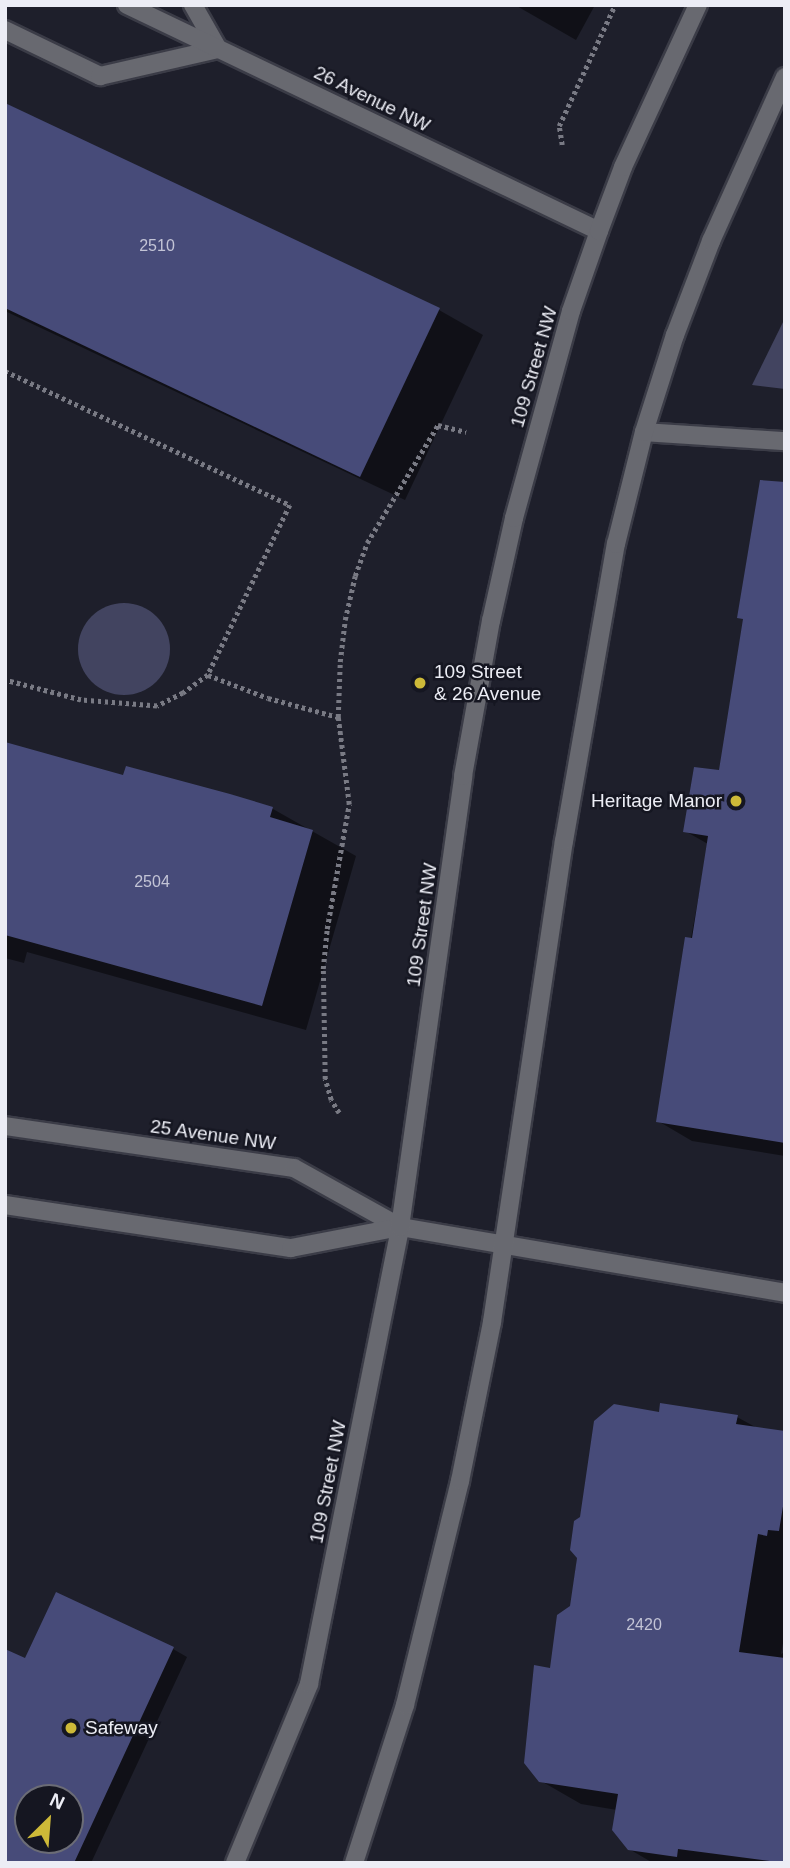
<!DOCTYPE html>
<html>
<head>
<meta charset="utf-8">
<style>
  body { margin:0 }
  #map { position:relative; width:790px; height:1868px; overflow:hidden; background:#1e1f2b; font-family:Helvetica,sans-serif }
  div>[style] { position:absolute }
  .green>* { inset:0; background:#424460 }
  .round { border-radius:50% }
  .shadow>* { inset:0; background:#0007 }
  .building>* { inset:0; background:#474b79 }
  .path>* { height:4.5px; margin-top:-2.25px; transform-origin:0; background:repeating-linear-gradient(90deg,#797a84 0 3.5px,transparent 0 7px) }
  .roads { filter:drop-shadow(2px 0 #3b3c47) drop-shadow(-2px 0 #3b3c47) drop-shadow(0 2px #3b3c47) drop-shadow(0 -2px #3b3c47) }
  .service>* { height:18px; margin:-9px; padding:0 9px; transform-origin:9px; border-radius:9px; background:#686970 }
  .minor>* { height:18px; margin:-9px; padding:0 9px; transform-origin:9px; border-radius:9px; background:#686970 }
  .tertiary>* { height:18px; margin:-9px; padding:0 9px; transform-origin:9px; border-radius:9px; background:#686970 }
  .dots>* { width:19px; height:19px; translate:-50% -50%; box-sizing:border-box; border:4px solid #151621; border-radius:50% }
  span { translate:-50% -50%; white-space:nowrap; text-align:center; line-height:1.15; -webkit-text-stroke:5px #151621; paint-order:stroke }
  .number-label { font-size:16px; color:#c3c4d6 }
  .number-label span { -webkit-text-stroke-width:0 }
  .street-label { font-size:19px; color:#ecedf5 }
  .poi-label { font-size:19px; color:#ecedf5 }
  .left { translate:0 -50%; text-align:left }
  .right { translate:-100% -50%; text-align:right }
  .frame { position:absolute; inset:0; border:7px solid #ecedf5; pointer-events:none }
  .north { position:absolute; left:14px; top:1784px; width:70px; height:70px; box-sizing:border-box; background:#151621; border:2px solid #6b6c76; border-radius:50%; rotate:25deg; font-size:19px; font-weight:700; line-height:28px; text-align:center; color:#ecedf5 }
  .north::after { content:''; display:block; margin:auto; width:24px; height:32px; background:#cdb938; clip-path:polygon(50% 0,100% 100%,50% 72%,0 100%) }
</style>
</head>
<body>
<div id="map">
  <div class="green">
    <div style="clip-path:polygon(785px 318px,785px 389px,752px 385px)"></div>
    <div class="round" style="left:78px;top:603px;width:92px;height:92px"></div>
  </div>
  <div class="shadow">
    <div style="clip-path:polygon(515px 5px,595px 5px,576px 40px)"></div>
    <div style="clip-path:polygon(5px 104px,439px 310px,483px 335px,405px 500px,5px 311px)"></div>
    <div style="clip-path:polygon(785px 484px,785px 1156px,692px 1141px,658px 1121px,708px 844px,685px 831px,720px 772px)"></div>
    <div style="clip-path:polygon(5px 744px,125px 777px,127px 768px,273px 809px,356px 856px,306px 1030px,27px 952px,24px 963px,5px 958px)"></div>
    <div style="clip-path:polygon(661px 1414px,737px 1417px,759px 1429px,785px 1435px,785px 1632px,781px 1654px,785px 1652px,785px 1863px,653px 1863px,629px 1849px,617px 1810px,581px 1804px,541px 1781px,552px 1670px,571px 1607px,582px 1518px)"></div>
    <div style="clip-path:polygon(evenodd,173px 1649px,187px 1657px,91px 1863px,5px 1863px,26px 1660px,173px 1649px,28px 1798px,70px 1798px,70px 1840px,28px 1840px,28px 1798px)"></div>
  </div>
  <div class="building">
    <div style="clip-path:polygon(5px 103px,440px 308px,360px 477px,5px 308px)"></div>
    <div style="clip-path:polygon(760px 480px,785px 482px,785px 1143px,656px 1122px,685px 937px,692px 938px,708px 836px,683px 832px,694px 767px,719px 770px,743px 619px,737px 618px)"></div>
    <div style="clip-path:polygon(5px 742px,123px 775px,126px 766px,230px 794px,273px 807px,270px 817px,313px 830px,262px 1006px,5px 935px)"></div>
    <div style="clip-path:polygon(660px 1403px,738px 1415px,736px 1424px,785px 1431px,785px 1494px,779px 1531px,768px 1530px,767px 1536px,758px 1534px,739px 1652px,785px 1658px,785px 1863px,678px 1849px,677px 1857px,628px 1850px,612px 1830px,618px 1794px,539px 1782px,524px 1763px,534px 1665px,550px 1668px,557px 1615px,570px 1606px,577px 1558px,570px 1550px,574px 1521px,580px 1517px,594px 1421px,614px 1404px,659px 1412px)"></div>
    <div style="clip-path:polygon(evenodd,56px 1592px,174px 1647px,74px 1863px,5px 1863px,5px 1649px,25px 1658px,56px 1592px,28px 1798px,70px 1798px,70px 1840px,28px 1840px,28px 1798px)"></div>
  </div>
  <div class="path">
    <div style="left:562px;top:145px;width:19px;rotate:-99deg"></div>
    <div style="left:559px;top:126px;width:133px;rotate:-65.2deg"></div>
    <div style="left:5px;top:371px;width:315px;rotate:25.2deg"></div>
    <div style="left:290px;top:505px;width:189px;rotate:115.8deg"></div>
    <div style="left:208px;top:675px;width:31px;rotate:144deg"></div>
    <div style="left:183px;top:693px;width:29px;rotate:153deg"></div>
    <div style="left:157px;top:706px;width:76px;rotate:-175.5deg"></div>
    <div style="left:81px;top:700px;width:79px;rotate:-165.3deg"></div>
    <div style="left:208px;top:675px;width:64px;rotate:21deg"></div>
    <div style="left:268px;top:698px;width:73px;rotate:15.2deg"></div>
    <div style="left:339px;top:1113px;width:15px;rotate:-122deg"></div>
    <div style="left:331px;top:1100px;width:22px;rotate:-106deg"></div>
    <div style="left:325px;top:1079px;width:110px;rotate:-91deg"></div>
    <div style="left:323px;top:969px;width:40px;rotate:-84.3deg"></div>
    <div style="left:327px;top:929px;width:127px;rotate:-80deg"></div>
    <div style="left:349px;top:804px;width:88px;rotate:-97.2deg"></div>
    <div style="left:338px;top:717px;width:55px;rotate:-87.9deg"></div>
    <div style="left:340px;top:662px;width:42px;rotate:-83.2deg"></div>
    <div style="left:345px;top:620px;width:45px;rotate:-77.2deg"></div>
    <div style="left:355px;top:576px;width:35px;rotate:-70deg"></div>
    <div style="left:367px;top:543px;width:138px;rotate:-59deg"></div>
    <div style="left:438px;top:425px;width:29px;rotate:14deg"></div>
  </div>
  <div class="roads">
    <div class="service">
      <div style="left:5px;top:30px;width:106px;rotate:25.8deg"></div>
      <div style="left:100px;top:76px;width:121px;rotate:-12.9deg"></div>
      <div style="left:218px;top:49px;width:51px;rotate:-119.6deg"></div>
      <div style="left:644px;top:432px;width:141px;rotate:3.7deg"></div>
    </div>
    <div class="minor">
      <div style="left:127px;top:5px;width:523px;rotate:25.59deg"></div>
      <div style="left:5px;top:1126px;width:292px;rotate:8.3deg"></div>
      <div style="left:294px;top:1168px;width:121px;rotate:29.1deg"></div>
      <div style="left:5px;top:1205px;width:289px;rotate:8.6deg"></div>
      <div style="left:291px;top:1248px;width:111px;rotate:-10.9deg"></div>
    </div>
    <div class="tertiary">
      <div style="left:400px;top:1227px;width:391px;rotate:9.7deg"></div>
      <div style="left:235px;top:1863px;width:194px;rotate:-67.5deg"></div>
      <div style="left:309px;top:1684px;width:466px;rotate:-78.7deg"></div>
      <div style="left:400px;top:1227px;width:455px;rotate:-82deg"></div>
      <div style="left:463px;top:776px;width:158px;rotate:-79.8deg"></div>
      <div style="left:491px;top:621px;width:106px;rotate:-77.4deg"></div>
      <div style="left:514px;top:518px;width:215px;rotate:-74.6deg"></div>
      <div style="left:571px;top:311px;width:85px;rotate:-70.7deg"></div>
      <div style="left:599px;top:231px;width:68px;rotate:-69.4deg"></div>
      <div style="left:623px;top:167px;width:179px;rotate:-65.2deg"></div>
      <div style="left:354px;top:1863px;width:166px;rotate:-72.1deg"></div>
      <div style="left:405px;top:1705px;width:231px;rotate:-76.2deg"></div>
      <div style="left:460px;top:1481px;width:162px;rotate:-78.6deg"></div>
      <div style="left:492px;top:1322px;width:486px;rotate:-81.5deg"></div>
      <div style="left:564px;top:841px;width:302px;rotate:-80.1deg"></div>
      <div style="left:616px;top:544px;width:115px;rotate:-76deg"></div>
      <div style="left:644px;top:432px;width:102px;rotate:-72.3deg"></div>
      <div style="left:675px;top:335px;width:101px;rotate:-69deg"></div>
      <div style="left:711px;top:241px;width:180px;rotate:-65.7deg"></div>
    </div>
  </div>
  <div class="dots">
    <div style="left:420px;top:683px;background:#cdb938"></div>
    <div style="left:736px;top:801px;background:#cdb938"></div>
    <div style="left:71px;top:1728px;background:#cdb938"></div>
  </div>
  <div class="number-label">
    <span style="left:157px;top:246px">2510</span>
    <span style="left:152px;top:882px">2504</span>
    <span style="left:644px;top:1625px">2420</span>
  </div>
  <div class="street-label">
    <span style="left:372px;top:99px;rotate:26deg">26 Avenue NW</span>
    <span style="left:534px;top:367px;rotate:-74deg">109 Street NW</span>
    <span style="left:422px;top:925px;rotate:-82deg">109 Street NW</span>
    <span style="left:213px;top:1135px;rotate:8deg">25 Avenue NW</span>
    <span style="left:328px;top:1482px;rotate:-79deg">109 Street NW</span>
  </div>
  <div class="poi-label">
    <span class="left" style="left:434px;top:683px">109 Street<br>&amp; 26 Avenue</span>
    <span class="right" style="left:722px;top:801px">Heritage Manor</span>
    <span class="left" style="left:85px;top:1728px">Safeway</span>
  </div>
  <div class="frame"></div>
  <div class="north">N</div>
</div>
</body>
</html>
